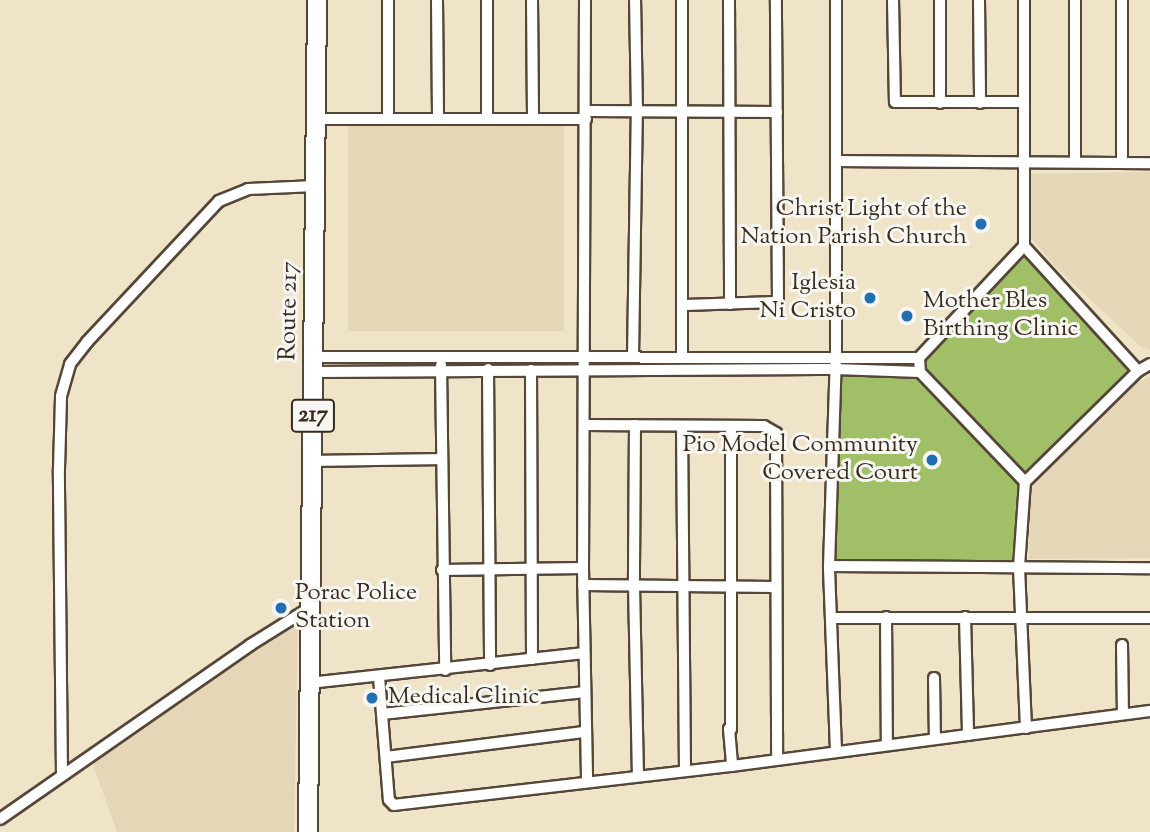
<!DOCTYPE html>
<html>
<head>
<meta charset="utf-8">
<style>
  body { margin:0 }
  #map { position:relative; width:1150px; height:832px; overflow:hidden; background:#efe3c8; font-family:"Sorts Mill Goudy",serif }
  div>[style] { position:absolute }
  .built>* { inset:0; background:#e4d6b7; transform-origin:0 0 }
  .green>* { inset:0; background:#a0bf67 }
  .roads { filter:drop-shadow(2px 0 #564638) drop-shadow(-2px 0 #564638) drop-shadow(0 2px #564638) drop-shadow(0 -2px #564638) }
  .street>* { height:10px; margin:-5px; padding:0 5px; transform-origin:5px; border-radius:5px; background:#fff }
  .primary>* { height:18px; margin:-9px; padding:0 9px; transform-origin:9px; border-radius:9px; background:#fff }
  .dots>* { width:19px; height:19px; translate:-50% -50%; box-sizing:border-box; border:4px solid #f6f6f2; border-radius:50% }
  span { translate:-50% -50%; white-space:nowrap; text-align:center; line-height:1.15; -webkit-text-stroke:6px #f6f6f2; paint-order:stroke }
  .shield-label span { padding:2px 5px; background:#f6f6f2; border:2px solid; border-radius:5px; -webkit-text-stroke-width:0 }
  .shield-label { font-size:23px; color:#3b2a1e; font-weight:700 }
  .poi-label { font-size:24px; color:#3b2a1e }
  .right { translate:-100% -50%; text-align:right }
  .left { translate:0 -50%; text-align:left }
  .street-label { font-size:24px; color:#3b2a1e }
</style>
</head>
<body>
<div id="map">
  <div class="built">
    <div style="left:348px;top:125px;width:216px;height:206px"></div>
    <div style="clip-path:polygon(1150px 172px,1150px 350px,1141px 347px,1056px 267px,1031px 238px,1030px 174px)"></div>
    <div style="clip-path:polygon(1150px 377px,1150px 558px,1029px 559px,1030px 496px,1036px 481px,1136px 383px)"></div>
    <div style="clip-path:polygon(298px 620px,294px 832px,117px 832px,90px 756px)"></div>
  </div>
  <div class="green">
    <div style="clip-path:polygon(1024px 246px,1138px 371px,1025px 482px,1019px 567px,829px 566px,835px 369px,919px 372px,919px 358px)"></div>
  </div>
  <div class="roads">
    <div class="street">
      <div style="left:437px;top:0;width:119px;rotate:89.5deg"></div>
      <div style="left:487px;top:0;width:119px;rotate:90deg"></div>
      <div style="left:532px;top:0;width:118px;rotate:89.5deg"></div>
      <div style="left:585px;top:0;width:568px;rotate:90.2deg"></div>
      <div style="left:583px;top:568px;width:214px;rotate:88.9deg"></div>
      <div style="left:682px;top:0;width:357px;rotate:90deg"></div>
      <div style="left:729px;top:0;width:304px;rotate:89.8deg"></div>
      <div style="left:893px;top:0;width:102px;rotate:88.9deg"></div>
      <div style="left:895px;top:102px;width:127px"></div>
      <div style="left:940px;top:0;width:103px;rotate:90deg"></div>
      <div style="left:979px;top:0;width:103px;rotate:89.4deg"></div>
      <div style="left:1024px;top:0;width:246px;rotate:90deg"></div>
      <div style="left:1024px;top:246px;width:169px;rotate:47.6deg"></div>
      <div style="left:1122px;top:0;width:163px;rotate:90deg"></div>
      <div style="left:586px;top:111px;width:191px;rotate:0.3deg"></div>
      <div style="left:318px;top:119px;width:268px"></div>
      <div style="left:388px;top:119px;width:119px;rotate:-90deg"></div>
      <div style="left:837px;top:161px;width:313px;rotate:0.4deg"></div>
      <div style="left:1075px;top:162px;width:162px;rotate:-90deg"></div>
      <div style="left:1024px;top:246px;width:154px;rotate:133.2deg"></div>
      <div style="left:919px;top:358px;width:14px;rotate:86deg"></div>
      <div style="left:920px;top:372px;width:152px;rotate:46.3deg"></div>
      <div style="left:682px;top:305px;width:96px;rotate:-1.8deg"></div>
      <div style="left:778px;top:302px;width:302px;rotate:-90.4deg"></div>
      <div style="left:314px;top:357px;width:605px;rotate:0.09deg"></div>
      <div style="left:633px;top:357px;width:245px;rotate:-89.1deg"></div>
      <div style="left:637px;top:112px;width:112px;rotate:-91deg"></div>
      <div style="left:441px;top:365px;width:305px;rotate:89.2deg"></div>
      <div style="left:488px;top:369px;width:296px;rotate:89.6deg"></div>
      <div style="left:531px;top:370px;width:289px;rotate:89.8deg"></div>
      <div style="left:314px;top:372px;width:521px;rotate:-0.33deg"></div>
      <div style="left:835px;top:369px;width:85px;rotate:2deg"></div>
      <div style="left:584px;top:425px;width:180px;rotate:0.3deg"></div>
      <div style="left:764px;top:426px;width:14px;rotate:30deg"></div>
      <div style="left:776px;top:433px;width:325px;rotate:89.8deg"></div>
      <div style="left:635px;top:425px;width:161px;rotate:90.4deg"></div>
      <div style="left:634px;top:586px;width:189px;rotate:88.8deg"></div>
      <div style="left:682px;top:426px;width:343px;rotate:89.5deg"></div>
      <div style="left:731px;top:426px;width:303px;rotate:90deg"></div>
      <div style="left:731px;top:729px;width:2px;rotate:180deg"></div>
      <div style="left:729px;top:729px;width:37px;rotate:85deg"></div>
      <div style="left:313px;top:461px;width:127px;rotate:-0.9deg"></div>
      <div style="left:829px;top:566px;width:321px;rotate:0.4deg"></div>
      <div style="left:442px;top:570px;width:141px;rotate:-0.8deg"></div>
      <div style="left:583px;top:585px;width:192px;rotate:0.6deg"></div>
      <div style="left:886px;top:617px;width:128px;rotate:89.6deg"></div>
      <div style="left:965px;top:617px;width:118px;rotate:88.5deg"></div>
      <div style="left:831px;top:618px;width:319px"></div>
      <div style="left:1122px;top:645px;width:69px;rotate:89.2deg"></div>
      <div style="left:379px;top:677px;width:123px;rotate:85.4deg"></div>
      <div style="left:389px;top:800px;width:7px;rotate:45deg"></div>
      <div style="left:394px;top:805px;width:340px;rotate:-6.6deg"></div>
      <div style="left:732px;top:766px;width:422px;rotate:-7.5deg"></div>
      <div style="left:934px;top:678px;width:61px;rotate:89.1deg"></div>
      <div style="left:309px;top:683px;width:277px;rotate:-6.2deg"></div>
      <div style="left:382px;top:714px;width:204px;rotate:-6.2deg"></div>
      <div style="left:1026px;top:728px;width:161px;rotate:-92.5deg"></div>
      <div style="left:1019px;top:567px;width:85px;rotate:-86deg"></div>
      <div style="left:1025px;top:482px;width:158px;rotate:-44.5deg"></div>
      <div style="left:1138px;top:371px;width:14px;rotate:-30deg"></div>
      <div style="left:836px;top:751px;width:185px;rotate:-92.2deg"></div>
      <div style="left:829px;top:566px;width:208px;rotate:-88.1deg"></div>
      <div style="left:836px;top:358px;width:358px;rotate:-90deg"></div>
      <div style="left:386px;top:757px;width:201px;rotate:-7.2deg"></div>
      <div style="left:62px;top:774px;width:305px;rotate:-90.6deg"></div>
      <div style="left:59px;top:469px;width:73px;rotate:-88.4deg"></div>
      <div style="left:61px;top:396px;width:33px;rotate:-74deg"></div>
      <div style="left:70px;top:364px;width:28px;rotate:-52deg"></div>
      <div style="left:87px;top:342px;width:193px;rotate:-46.9deg"></div>
      <div style="left:219px;top:201px;width:31px;rotate:-22deg"></div>
      <div style="left:248px;top:189px;width:68px;rotate:-2.5deg"></div>
      <div style="left:0;top:819px;width:305px;rotate:-34.8deg"></div>
      <div style="left:250px;top:645px;width:72px;rotate:-31.9deg"></div>
    </div>
    <div class="primary">
      <div style="left:308px;top:832px;width:832px;rotate:-89.38deg"></div>
    </div>
  </div>
  <div class="dots">
    <div style="left:981px;top:224px;background:#1f6fb2"></div>
    <div style="left:870px;top:298px;background:#1f6fb2"></div>
    <div style="left:907px;top:316px;background:#1f6fb2"></div>
    <div style="left:932px;top:460px;background:#1f6fb2"></div>
    <div style="left:281px;top:608px;background:#1f6fb2"></div>
    <div style="left:372px;top:698px;background:#1f6fb2"></div>
  </div>
  <div class="shield-label">
    <span style="left:313px;top:416px">217</span>
  </div>
  <div class="poi-label">
    <span class="right" style="left:967px;top:224px">Christ Light of the<br>Nation Parish Church</span>
    <span class="right" style="left:856px;top:298px">Iglesia<br>Ni Cristo</span>
    <span class="left" style="left:923px;top:316px">Mother Bles<br>Birthing Clinic</span>
    <span class="right" style="left:918px;top:460px">Pio Model Community<br>Covered Court</span>
    <span class="left" style="left:295px;top:608px">Porac Police<br>Station</span>
    <span class="left" style="left:388px;top:698px">Medical Clinic</span>
  </div>
  <div class="street-label">
    <span style="left:290px;top:311px;rotate:-89deg">Route 217</span>
  </div>
</div>
</body>
</html>
